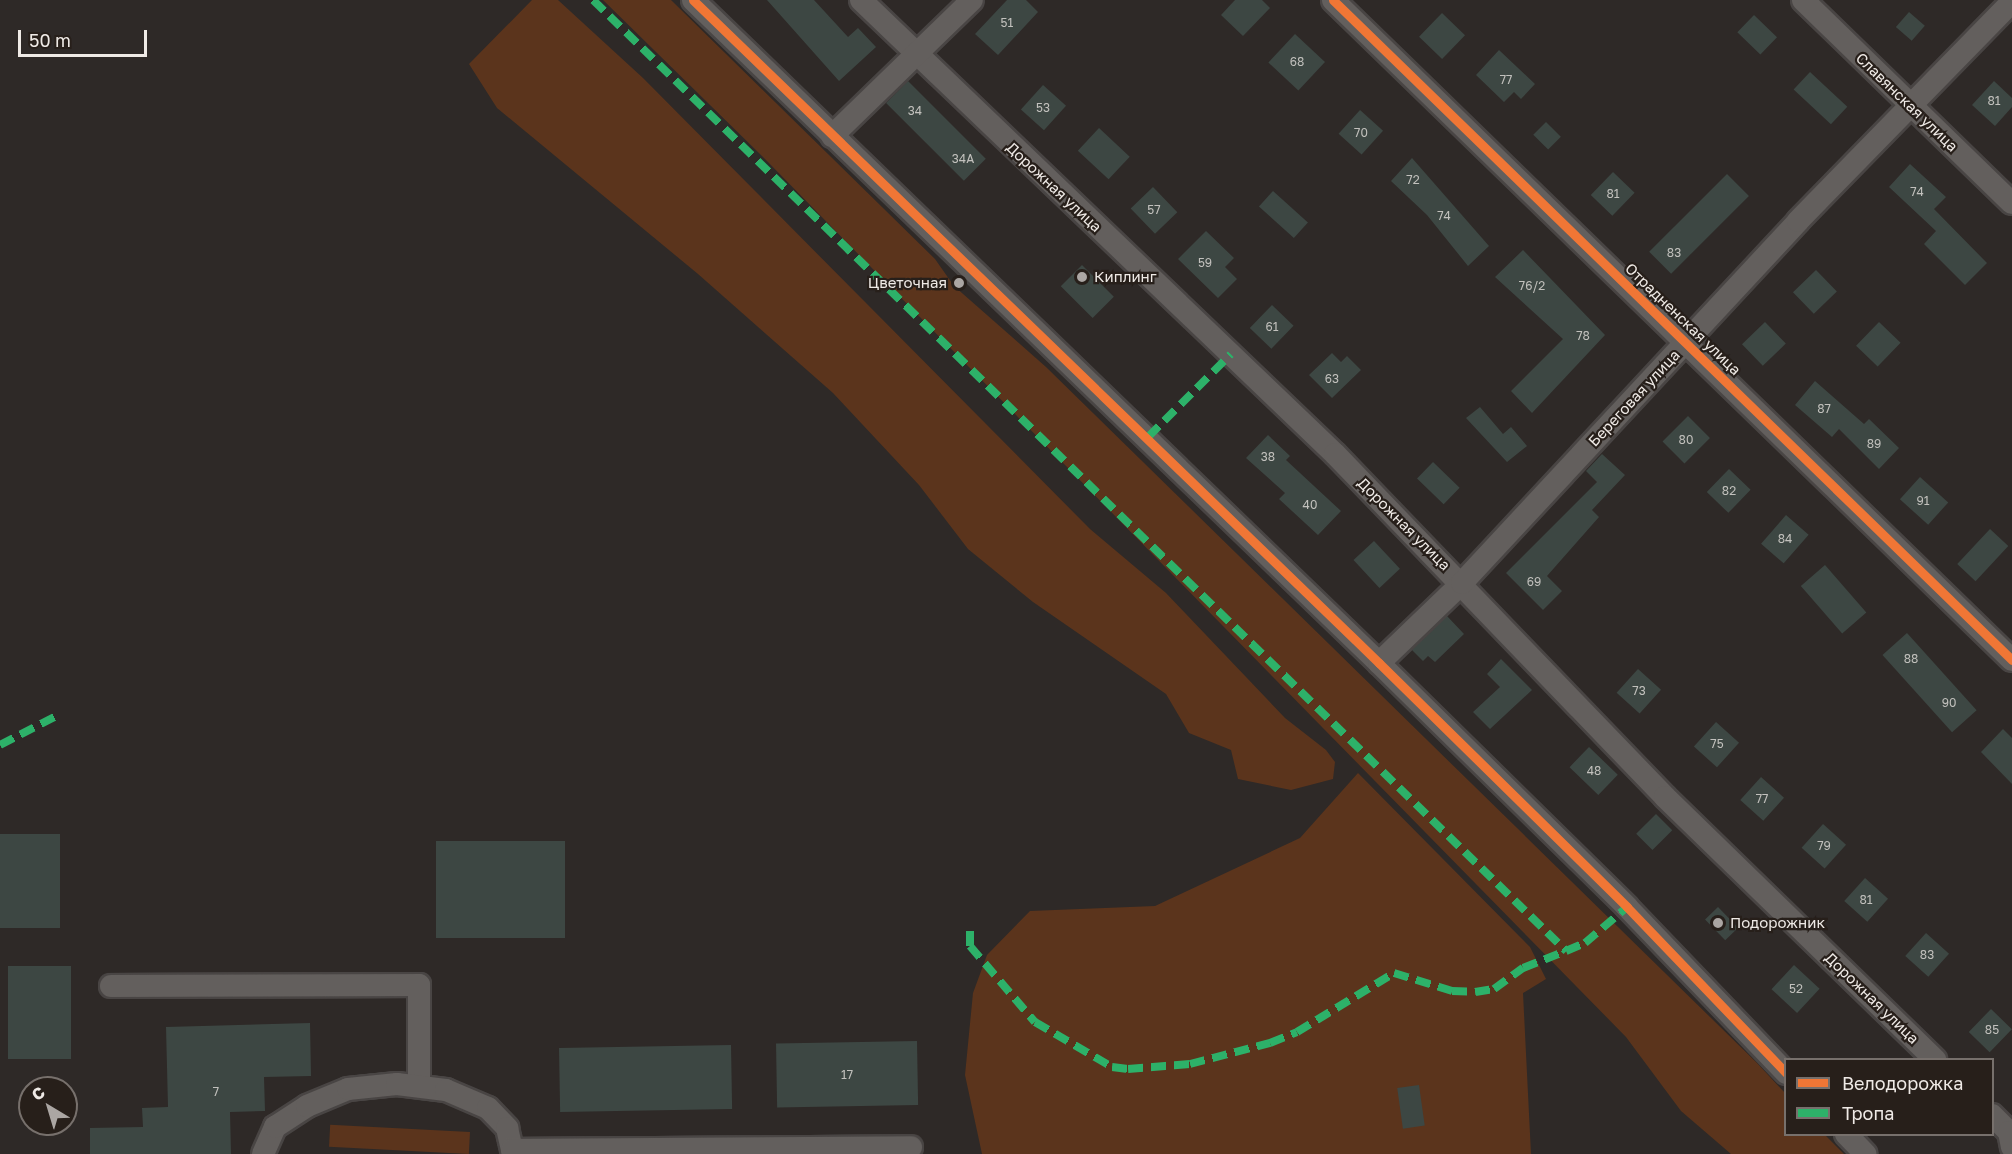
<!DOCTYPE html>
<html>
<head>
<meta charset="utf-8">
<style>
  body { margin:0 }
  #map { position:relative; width:2012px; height:1154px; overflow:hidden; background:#2e2927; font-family:"Golos Text",sans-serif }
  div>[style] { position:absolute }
  .green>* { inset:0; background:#5b341c; transform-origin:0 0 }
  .building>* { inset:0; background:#3d4743; transform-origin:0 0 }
  .roads { filter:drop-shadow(2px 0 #494544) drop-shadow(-2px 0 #494544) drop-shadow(0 2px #494544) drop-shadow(0 -2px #494544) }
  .minor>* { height:22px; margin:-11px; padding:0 11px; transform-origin:11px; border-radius:11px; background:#635f5d }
  .quiet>* { height:8px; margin-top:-4px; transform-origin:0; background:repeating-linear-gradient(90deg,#2db169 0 15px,transparent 0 23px) }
  .cycleway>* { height:9px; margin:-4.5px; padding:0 4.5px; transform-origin:4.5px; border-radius:4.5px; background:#f07635 }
  .dots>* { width:16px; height:16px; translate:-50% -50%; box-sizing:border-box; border:3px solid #271f1a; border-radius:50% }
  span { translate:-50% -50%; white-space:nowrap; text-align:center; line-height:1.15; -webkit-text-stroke:4.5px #271f1a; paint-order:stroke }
  .number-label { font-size:12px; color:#c2c1bd }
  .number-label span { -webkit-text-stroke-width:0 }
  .street-label { font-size:15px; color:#efeae6 }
  .poi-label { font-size:15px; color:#efeae6 }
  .left { translate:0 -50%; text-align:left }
  .right { translate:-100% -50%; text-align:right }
  .legend { position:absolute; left:1784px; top:1058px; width:210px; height:78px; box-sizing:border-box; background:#271f1a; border:2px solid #77706c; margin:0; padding:8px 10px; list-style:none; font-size:18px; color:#efeae6 }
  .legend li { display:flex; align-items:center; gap:12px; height:30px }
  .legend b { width:30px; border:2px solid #77706c }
  .north { position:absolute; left:18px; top:1076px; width:60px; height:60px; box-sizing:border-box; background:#271f1a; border:2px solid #77706c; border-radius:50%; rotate:322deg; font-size:16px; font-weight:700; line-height:24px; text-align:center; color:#efeae6 }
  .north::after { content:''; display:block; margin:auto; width:21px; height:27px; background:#aba6a3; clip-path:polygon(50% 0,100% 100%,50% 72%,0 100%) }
  .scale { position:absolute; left:18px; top:30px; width:129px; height:27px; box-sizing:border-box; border:3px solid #efeae6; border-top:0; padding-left:8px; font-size:18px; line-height:21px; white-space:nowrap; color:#efeae6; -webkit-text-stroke:4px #271f1a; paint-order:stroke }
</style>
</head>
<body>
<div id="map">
  <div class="green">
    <div style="clip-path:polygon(532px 0,558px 0,643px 78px,1090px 529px,1166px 593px,1285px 718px,1326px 750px,1335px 762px,1333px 779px,1291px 790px,1238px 779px,1231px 750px,1189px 733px,1166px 694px,1033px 602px,968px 549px,919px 485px,833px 393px,698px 274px,497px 108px,469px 64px)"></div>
    <div style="clip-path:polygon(603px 0,671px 0,935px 259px,954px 286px,1046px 367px,1757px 1063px,1785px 1093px,1786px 1134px,1825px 1135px,1844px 1154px,1731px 1154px,1681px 1111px,1626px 1037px,765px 159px)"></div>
    <div style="clip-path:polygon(1358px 773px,1530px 947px,1546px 979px,1523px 993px,1531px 1154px,982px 1154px,965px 1075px,973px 993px,987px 955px,1030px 911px,1155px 906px,1300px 838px)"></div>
    <div style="left:470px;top:1132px;width:22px;height:140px;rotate:93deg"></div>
  </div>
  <div class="building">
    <div style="clip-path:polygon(767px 0,814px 0,848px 37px,858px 28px,876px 47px,839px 81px)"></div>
    <div style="clip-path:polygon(1007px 0,1026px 0,1038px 12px,998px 55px,975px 34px)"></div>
    <div style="clip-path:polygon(1235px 0,1262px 0,1270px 8px,1243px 36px,1221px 15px)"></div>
    <div style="left:1909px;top:12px;width:21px;height:20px;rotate:41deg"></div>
    <div style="left:1442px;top:13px;width:32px;height:33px;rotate:44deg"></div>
    <div style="left:1754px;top:15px;width:32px;height:24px;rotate:44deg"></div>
    <div style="left:1295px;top:34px;width:41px;height:39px;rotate:43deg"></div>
    <div style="clip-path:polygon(1499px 50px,1535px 84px,1521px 99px,1514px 92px,1504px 102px,1476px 75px)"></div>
    <div style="left:1810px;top:72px;width:51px;height:24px;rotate:43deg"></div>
    <div style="left:908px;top:81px;width:110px;height:31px;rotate:45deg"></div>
    <div style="clip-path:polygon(1994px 81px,2012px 98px,2012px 107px,1995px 126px,1972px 105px)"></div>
    <div style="left:1043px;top:85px;width:31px;height:33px;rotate:42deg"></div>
    <div style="left:1360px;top:110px;width:31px;height:32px;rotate:42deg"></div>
    <div style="left:1546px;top:122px;width:21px;height:18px;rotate:45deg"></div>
    <div style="left:1099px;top:128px;width:42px;height:31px;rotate:43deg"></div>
    <div style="clip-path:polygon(1412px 158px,1489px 246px,1468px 266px,1427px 215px,1391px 181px)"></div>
    <div style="clip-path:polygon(1910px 164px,1946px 197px,1934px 209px,1987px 263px,1965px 285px,1924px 244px,1936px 231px,1889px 187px)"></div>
    <div style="left:1613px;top:172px;width:30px;height:32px;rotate:44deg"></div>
    <div style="left:1727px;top:174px;width:31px;height:110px;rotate:45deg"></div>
    <div style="left:1153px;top:187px;width:35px;height:31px;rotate:46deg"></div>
    <div style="left:1273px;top:191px;width:47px;height:21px;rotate:42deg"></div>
    <div style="clip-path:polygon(1206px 231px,1234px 258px,1225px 267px,1237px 279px,1218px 298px,1178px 259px)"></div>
    <div style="clip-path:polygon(1523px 250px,1605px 335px,1532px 413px,1511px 391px,1563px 339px,1495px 277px)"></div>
    <div style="left:1082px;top:265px;width:45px;height:30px;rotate:45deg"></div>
    <div style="left:1816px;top:270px;width:30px;height:32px;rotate:46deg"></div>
    <div style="left:1272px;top:305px;width:30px;height:32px;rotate:44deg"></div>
    <div style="left:1765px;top:322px;width:30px;height:32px;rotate:46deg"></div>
    <div style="left:1879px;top:322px;width:30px;height:33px;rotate:44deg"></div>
    <div style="clip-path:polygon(1332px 353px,1341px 362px,1347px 356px,1361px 370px,1332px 398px,1309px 375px)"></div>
    <div style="clip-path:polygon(1815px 381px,1864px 424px,1869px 419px,1899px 448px,1879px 469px,1839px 429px,1832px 437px,1795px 405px)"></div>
    <div style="clip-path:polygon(1480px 407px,1503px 434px,1511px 427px,1527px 446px,1507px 462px,1466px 418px)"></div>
    <div style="left:1688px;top:416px;width:31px;height:36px;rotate:45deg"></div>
    <div style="clip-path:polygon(1268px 435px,1290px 456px,1286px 460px,1341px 511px,1318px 535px,1279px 499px,1285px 493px,1246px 458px)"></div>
    <div style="clip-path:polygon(1602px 454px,1625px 475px,1592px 510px,1599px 517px,1547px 576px,1562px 591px,1543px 610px,1506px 573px,1597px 482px,1586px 471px)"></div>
    <div style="left:1433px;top:462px;width:37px;height:23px;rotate:44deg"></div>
    <div style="left:1729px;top:469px;width:30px;height:32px;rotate:44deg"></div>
    <div style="left:1920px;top:477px;width:38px;height:30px;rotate:42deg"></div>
    <div style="left:1786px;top:515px;width:30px;height:38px;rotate:41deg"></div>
    <div style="left:1990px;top:529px;width:25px;height:48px;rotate:43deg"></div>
    <div style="left:1374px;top:541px;width:38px;height:28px;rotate:47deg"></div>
    <div style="left:1825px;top:565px;width:63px;height:32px;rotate:49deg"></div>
    <div style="clip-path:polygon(1447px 616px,1464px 634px,1435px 662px,1428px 656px,1423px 661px,1412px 650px)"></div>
    <div style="left:1907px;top:633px;width:104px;height:33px;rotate:48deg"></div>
    <div style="clip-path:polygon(1501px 659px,1532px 690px,1490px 729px,1473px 712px,1500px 687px,1487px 674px)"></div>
    <div style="left:1638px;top:669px;width:31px;height:32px;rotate:42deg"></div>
    <div style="left:1716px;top:722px;width:31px;height:33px;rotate:42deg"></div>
    <div style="clip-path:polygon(2003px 729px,2012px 738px,2012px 784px,1981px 752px)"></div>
    <div style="left:1589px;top:747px;width:40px;height:28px;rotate:44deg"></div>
    <div style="left:1761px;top:777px;width:31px;height:31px;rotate:42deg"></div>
    <div style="left:1656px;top:814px;width:23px;height:28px;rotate:45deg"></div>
    <div style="left:1823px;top:824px;width:31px;height:32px;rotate:42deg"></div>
    <div style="left:0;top:834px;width:60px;height:94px"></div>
    <div style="left:436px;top:841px;width:129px;height:97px"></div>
    <div style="left:1865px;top:878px;width:31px;height:31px;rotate:42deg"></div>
    <div style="left:1718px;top:907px;width:29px;height:18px;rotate:46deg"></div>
    <div style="left:1926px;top:933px;width:31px;height:31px;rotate:42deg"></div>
    <div style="left:1794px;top:965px;width:35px;height:33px;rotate:43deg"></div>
    <div style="left:8px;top:966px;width:63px;height:93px"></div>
    <div style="left:1991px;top:1009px;width:29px;height:32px;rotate:44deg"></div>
    <div style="clip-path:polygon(310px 1023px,311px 1076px,264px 1077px,265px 1111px,230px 1112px,231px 1154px,90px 1154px,90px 1128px,143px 1127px,142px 1108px,168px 1107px,166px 1027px)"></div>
    <div style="left:917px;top:1041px;width:64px;height:141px;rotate:89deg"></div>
    <div style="left:731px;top:1045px;width:64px;height:172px;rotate:89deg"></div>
    <div style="left:1419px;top:1085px;width:41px;height:22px;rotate:82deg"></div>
  </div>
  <div class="roads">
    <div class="minor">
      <div style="left:693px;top:0;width:954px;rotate:44.02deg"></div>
      <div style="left:1379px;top:663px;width:348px;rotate:44.5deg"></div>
      <div style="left:1627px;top:907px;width:230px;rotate:46.2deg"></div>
      <div style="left:861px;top:0;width:656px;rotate:43.77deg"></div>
      <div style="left:1335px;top:454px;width:476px;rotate:46.1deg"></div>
      <div style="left:1665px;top:797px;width:377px;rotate:44.2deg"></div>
      <div style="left:1333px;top:0;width:947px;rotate:44.19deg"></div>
      <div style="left:1803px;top:0;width:291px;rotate:44.2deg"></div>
      <div style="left:832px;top:136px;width:195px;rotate:-44.2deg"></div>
      <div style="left:1379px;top:663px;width:115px;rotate:-43.9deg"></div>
      <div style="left:1462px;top:583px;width:494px;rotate:-47.1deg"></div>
      <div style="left:1798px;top:221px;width:306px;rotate:-45.7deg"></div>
      <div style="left:111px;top:986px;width:308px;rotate:-0.2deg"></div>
      <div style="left:419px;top:985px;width:100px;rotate:90deg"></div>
      <div style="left:1992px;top:1115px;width:24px;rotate:45deg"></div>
      <div style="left:2009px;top:1132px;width:15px;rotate:79deg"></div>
      <div style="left:1846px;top:1134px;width:28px;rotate:46deg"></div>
      <div style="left:263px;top:1154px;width:30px;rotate:-66deg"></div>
      <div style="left:275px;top:1127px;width:38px;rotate:-33deg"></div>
      <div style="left:307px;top:1106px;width:44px;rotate:-22.5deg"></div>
      <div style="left:348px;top:1089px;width:49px;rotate:-5.8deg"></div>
      <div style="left:397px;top:1084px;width:49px;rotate:7deg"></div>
      <div style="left:446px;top:1090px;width:46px;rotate:23.2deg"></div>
      <div style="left:488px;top:1108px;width:28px;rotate:46deg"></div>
      <div style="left:507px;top:1128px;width:23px;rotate:77deg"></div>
      <div style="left:512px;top:1150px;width:399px;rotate:-0.4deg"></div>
    </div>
  </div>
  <div class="quiet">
    <div style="left:593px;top:0;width:1361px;rotate:44.34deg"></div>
    <div style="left:1566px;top:951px;width:21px;rotate:-23deg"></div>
    <div style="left:1585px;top:943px;width:55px;rotate:-40.6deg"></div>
    <div style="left:1148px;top:437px;width:117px;rotate:-45deg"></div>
    <div style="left:0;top:745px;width:65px;rotate:-27.3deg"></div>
    <div style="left:970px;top:931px;width:15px;rotate:90deg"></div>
    <div style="left:970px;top:946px;width:100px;rotate:49.5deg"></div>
    <div style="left:1035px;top:1022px;width:89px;rotate:30.3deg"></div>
    <div style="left:1112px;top:1067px;width:16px;rotate:7deg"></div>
    <div style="left:1128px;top:1069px;width:62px;rotate:-4.6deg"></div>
    <div style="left:1190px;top:1064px;width:83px;rotate:-14.7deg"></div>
    <div style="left:1270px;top:1043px;width:29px;rotate:-22deg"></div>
    <div style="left:1297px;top:1032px;width:114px;rotate:-31.3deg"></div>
    <div style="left:1394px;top:973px;width:61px;rotate:17.2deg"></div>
    <div style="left:1452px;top:991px;width:23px;rotate:2deg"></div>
    <div style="left:1475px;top:992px;width:19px;rotate:-9deg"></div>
    <div style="left:1494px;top:989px;width:36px;rotate:-36deg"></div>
    <div style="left:1523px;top:968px;width:46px;rotate:-21.6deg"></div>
  </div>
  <div class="cycleway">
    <div style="left:693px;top:0;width:954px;rotate:44.02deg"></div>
    <div style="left:1379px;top:663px;width:348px;rotate:44.5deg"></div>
    <div style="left:1627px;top:907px;width:230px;rotate:46.2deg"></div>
    <div style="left:1333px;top:0;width:947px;rotate:44.19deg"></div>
  </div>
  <div class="dots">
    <div style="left:1082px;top:277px;background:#aba6a3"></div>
    <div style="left:959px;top:283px;background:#aba6a3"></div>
    <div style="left:1718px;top:923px;background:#aba6a3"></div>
  </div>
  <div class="number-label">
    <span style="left:1007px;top:23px">51</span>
    <span style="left:1297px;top:62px">68</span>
    <span style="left:1506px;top:80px">77</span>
    <span style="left:1994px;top:101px">81</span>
    <span style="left:1043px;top:108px">53</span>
    <span style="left:915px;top:111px">34</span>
    <span style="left:1361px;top:133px">70</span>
    <span style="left:963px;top:159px">34А</span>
    <span style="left:1413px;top:180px">72</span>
    <span style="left:1917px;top:192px">74</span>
    <span style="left:1613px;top:194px">81</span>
    <span style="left:1154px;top:210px">57</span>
    <span style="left:1444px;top:216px">74</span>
    <span style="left:1674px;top:253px">83</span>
    <span style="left:1205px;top:263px">59</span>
    <span style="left:1532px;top:286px">76/2</span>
    <span style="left:1272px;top:327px">61</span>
    <span style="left:1583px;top:336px">78</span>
    <span style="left:1332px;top:379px">63</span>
    <span style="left:1824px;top:409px">87</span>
    <span style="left:1686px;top:440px">80</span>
    <span style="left:1874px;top:444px">89</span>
    <span style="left:1268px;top:457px">38</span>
    <span style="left:1729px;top:491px">82</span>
    <span style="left:1923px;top:501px">91</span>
    <span style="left:1310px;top:505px">40</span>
    <span style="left:1785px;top:539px">84</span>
    <span style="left:1534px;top:582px">69</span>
    <span style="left:1911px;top:659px">88</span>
    <span style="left:1639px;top:691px">73</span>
    <span style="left:1949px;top:703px">90</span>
    <span style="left:1717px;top:744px">75</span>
    <span style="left:1594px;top:771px">48</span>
    <span style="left:1762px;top:799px">77</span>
    <span style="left:1824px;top:846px">79</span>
    <span style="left:1866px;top:900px">81</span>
    <span style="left:1927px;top:955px">83</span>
    <span style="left:1796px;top:989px">52</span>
    <span style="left:1992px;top:1030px">85</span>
    <span style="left:847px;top:1075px">17</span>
    <span style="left:216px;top:1092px">7</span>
  </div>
  <div class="street-label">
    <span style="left:1907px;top:102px;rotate:44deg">Славянская улица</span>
    <span style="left:1054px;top:187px;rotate:43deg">Дорожная улица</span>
    <span style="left:1683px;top:319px;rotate:44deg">Отрадненская улица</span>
    <span style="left:1634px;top:398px;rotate:-47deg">Береговая улица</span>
    <span style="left:1404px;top:524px;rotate:45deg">Дорожная улица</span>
    <span style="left:1872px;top:998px;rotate:44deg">Дорожная улица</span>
  </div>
  <div class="poi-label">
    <span class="left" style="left:1094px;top:277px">Киплинг</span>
    <span class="right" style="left:947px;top:283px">Цветочная</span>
    <span class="left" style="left:1730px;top:923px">Подорожник</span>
  </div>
  <ul class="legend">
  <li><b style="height:8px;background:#f07635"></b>Велодорожка</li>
  <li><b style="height:8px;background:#2db169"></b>Тропа</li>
  </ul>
  <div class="north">С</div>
  <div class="scale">50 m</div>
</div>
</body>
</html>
